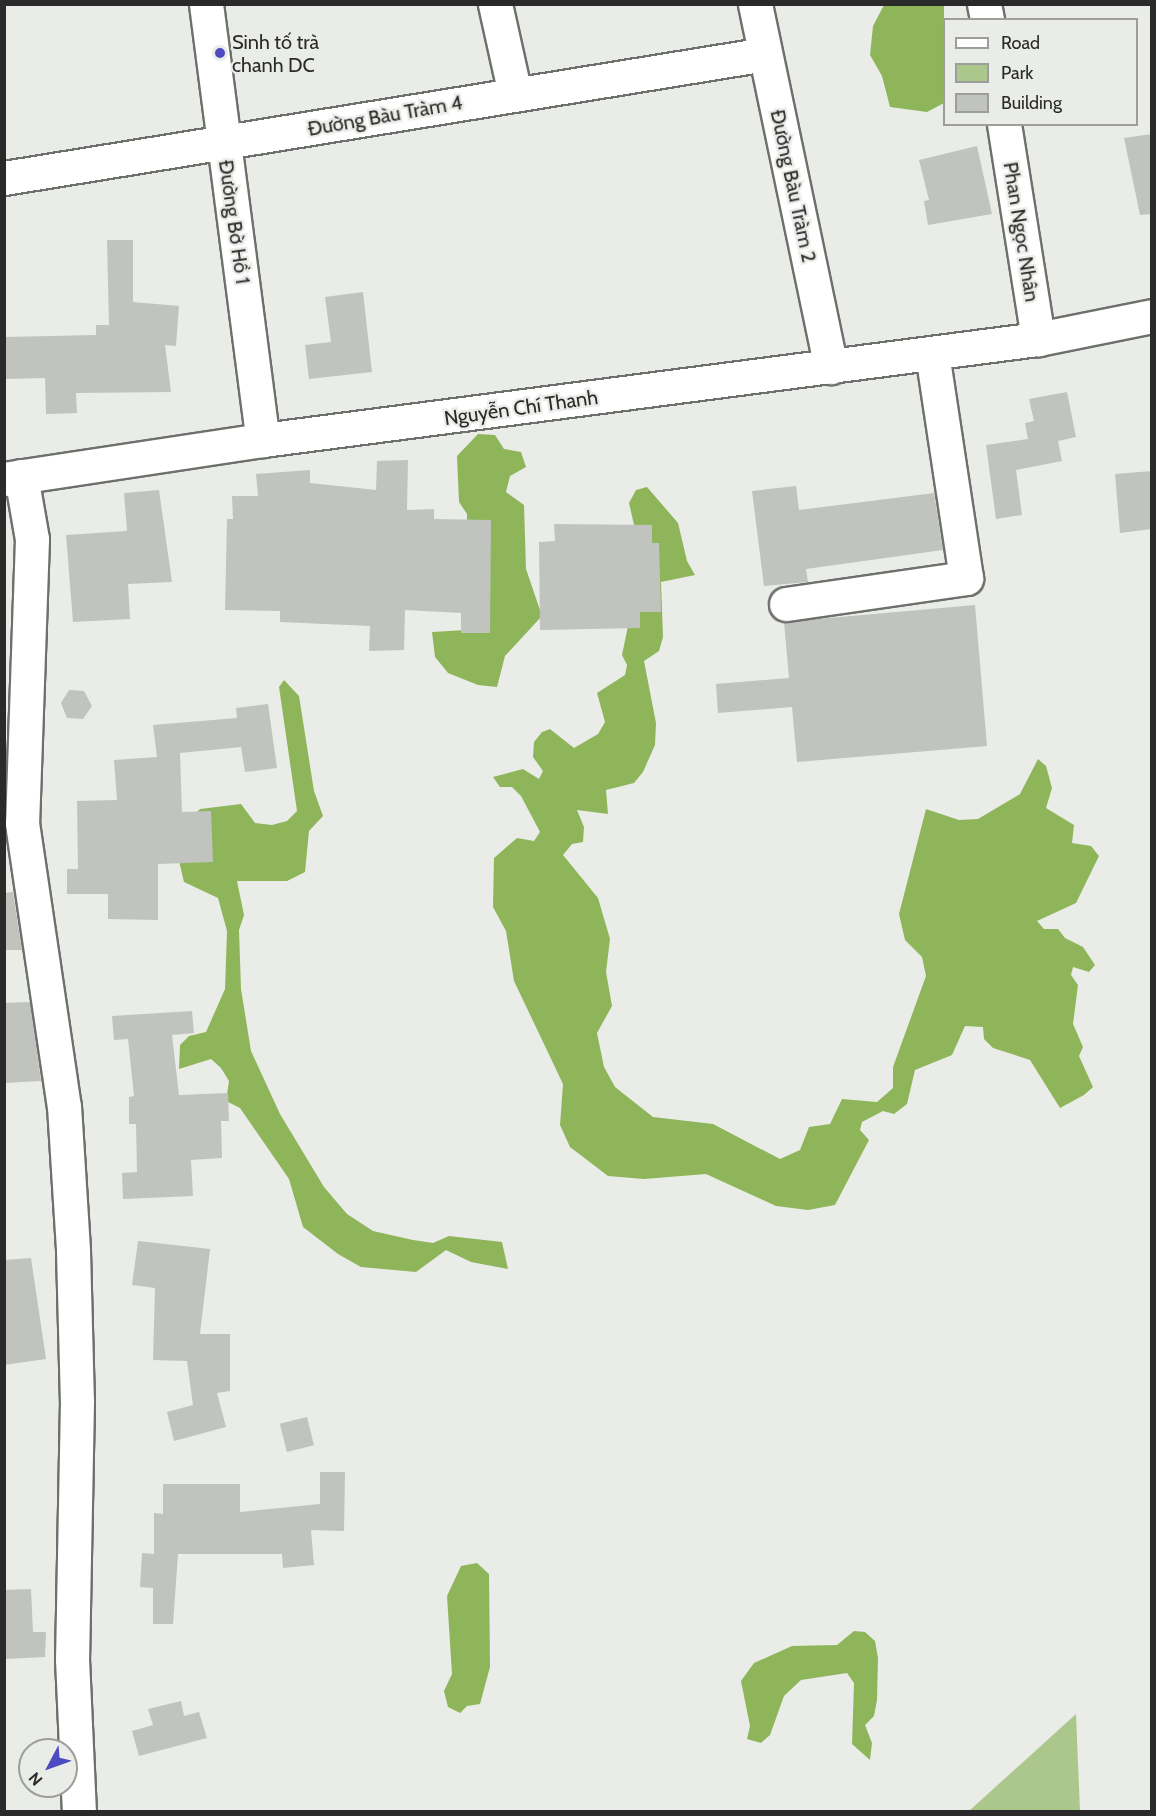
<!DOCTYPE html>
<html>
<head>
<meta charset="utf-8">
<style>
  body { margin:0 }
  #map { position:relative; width:1156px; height:1816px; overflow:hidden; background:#eaece8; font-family:Cabin,sans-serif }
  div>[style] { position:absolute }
  .green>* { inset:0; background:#acc78b }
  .forest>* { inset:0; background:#8fb55b }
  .building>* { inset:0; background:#c1c3bf; transform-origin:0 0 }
  .roads { filter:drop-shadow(2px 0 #6e706d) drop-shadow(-2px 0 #6e706d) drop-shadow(0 2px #6e706d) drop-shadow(0 -2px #6e706d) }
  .minor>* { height:33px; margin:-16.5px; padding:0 16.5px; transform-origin:16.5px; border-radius:16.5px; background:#fff }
  .dots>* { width:16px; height:16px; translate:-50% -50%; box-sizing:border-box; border:3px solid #eaece8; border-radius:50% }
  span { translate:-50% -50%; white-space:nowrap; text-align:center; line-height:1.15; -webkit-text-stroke:4.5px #eaece8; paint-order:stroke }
  .poi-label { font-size:20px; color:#292a29 }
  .left { translate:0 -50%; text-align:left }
  .street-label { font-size:20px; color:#292a29 }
  .frame { position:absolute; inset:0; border:6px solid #292a29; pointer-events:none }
  .legend { position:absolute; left:943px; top:18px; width:195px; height:108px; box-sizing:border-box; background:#eaece8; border:2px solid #9d9e9c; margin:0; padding:8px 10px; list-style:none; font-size:18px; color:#292a29 }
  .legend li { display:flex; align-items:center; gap:12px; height:30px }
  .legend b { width:30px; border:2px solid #9d9e9c }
  .north { position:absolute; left:18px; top:1738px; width:60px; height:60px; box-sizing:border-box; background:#eaece8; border:2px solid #9d9e9c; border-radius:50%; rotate:229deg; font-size:16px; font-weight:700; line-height:24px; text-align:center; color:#292a29 }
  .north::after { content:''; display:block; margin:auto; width:21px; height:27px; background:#4e4bc2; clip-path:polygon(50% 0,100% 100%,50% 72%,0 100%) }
</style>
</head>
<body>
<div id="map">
  <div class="green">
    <div style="clip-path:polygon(1076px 1714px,1080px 1811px,969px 1811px)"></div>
  </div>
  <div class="forest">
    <div style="clip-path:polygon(884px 5px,944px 5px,944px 103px,927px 112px,890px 107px,882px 76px,870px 55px,873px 26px)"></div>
    <div style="clip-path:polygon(478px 434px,495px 435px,504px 449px,521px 452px,526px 467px,510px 476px,506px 492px,524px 505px,526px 569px,542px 616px,505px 656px,497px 687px,478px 685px,448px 673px,435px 657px,432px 632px,466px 630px,467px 514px,459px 502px,457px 456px)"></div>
    <div style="clip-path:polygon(647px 487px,678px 523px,687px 561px,695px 575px,661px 582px,663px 637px,659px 651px,644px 661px,656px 723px,655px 745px,643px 772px,634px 783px,606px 790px,608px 814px,577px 810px,584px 827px,583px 842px,572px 844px,563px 855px,598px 898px,610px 939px,606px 972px,612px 1006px,597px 1033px,604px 1067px,615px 1087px,653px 1117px,713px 1124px,780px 1159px,800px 1150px,809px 1127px,830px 1124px,842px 1099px,877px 1102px,893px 1088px,893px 1067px,926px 976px,922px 957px,905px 940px,899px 914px,926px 809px,959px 820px,978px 819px,1020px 794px,1038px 759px,1046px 766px,1052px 788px,1046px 808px,1074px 825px,1072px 843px,1091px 846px,1099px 856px,1076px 903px,1037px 921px,1044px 929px,1058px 929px,1065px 938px,1083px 947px,1095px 965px,1089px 972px,1073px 967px,1071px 975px,1078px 985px,1073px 1024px,1083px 1047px,1079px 1056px,1093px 1087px,1084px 1095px,1060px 1108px,1030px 1060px,993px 1048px,984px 1039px,983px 1027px,965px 1026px,952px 1055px,915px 1070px,907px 1104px,894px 1114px,883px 1111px,862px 1122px,860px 1130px,869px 1140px,835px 1205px,808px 1210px,776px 1206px,706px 1174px,644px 1179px,608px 1176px,570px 1147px,560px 1125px,563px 1084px,514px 981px,506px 931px,493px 907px,494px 858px,517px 838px,534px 841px,540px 832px,521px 796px,512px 787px,500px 787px,493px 777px,523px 769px,539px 779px,543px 771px,533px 757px,534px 742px,542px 732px,550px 729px,574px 748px,598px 734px,605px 722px,597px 693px,625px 675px,627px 665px,622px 655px,629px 621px,634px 525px,629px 503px,636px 490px)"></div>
    <div style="clip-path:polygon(284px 680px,299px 696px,314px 791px,323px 816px,309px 831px,305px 872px,287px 881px,237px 881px,244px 915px,239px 930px,241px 989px,251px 1051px,280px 1114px,324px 1187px,347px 1214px,373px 1231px,413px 1240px,433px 1243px,449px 1236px,502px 1242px,508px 1269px,471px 1262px,446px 1250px,416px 1272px,361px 1267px,338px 1254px,303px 1227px,289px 1179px,240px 1108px,226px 1101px,229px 1081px,221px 1068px,211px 1059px,179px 1069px,180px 1045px,189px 1036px,206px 1032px,225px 989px,227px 931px,218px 898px,184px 882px,179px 861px,193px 816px,200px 809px,241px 804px,255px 823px,272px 825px,287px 821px,297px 811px,279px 687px)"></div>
    <div style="clip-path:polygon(477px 1563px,489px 1574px,490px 1667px,480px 1704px,467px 1706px,460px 1713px,448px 1707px,444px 1691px,452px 1674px,447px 1596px,461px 1566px)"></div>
    <div style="clip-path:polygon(854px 1631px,865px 1632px,875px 1641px,878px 1658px,877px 1700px,874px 1716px,865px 1725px,872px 1743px,870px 1760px,852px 1744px,854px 1683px,847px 1673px,801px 1680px,784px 1696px,770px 1735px,761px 1743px,747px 1739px,750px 1726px,741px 1681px,754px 1663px,792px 1646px,837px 1645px)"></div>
  </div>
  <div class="building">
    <div style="clip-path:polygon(1152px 134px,1152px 214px,1140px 215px,1124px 138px)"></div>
    <div style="clip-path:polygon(977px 146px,992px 214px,928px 225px,924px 201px,929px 200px,919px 160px)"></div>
    <div style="clip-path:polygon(107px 240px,133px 240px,133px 302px,179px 306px,176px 346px,165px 345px,171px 392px,76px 393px,77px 413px,46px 414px,45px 378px,4px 379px,4px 337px,96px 335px,96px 325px,109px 325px)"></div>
    <div style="clip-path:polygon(363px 292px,372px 372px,309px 379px,305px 345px,331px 342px,325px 297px)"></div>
    <div style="clip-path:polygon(1067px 392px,1076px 437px,1058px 441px,1062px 461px,1016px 470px,1022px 515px,996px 519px,986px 445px,1028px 439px,1025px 423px,1034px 421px,1029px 399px)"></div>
    <div style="clip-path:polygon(408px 460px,407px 510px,434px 509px,434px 519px,491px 520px,490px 633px,461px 633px,461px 613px,405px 610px,404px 650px,369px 651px,370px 626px,280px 622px,280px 611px,225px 610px,227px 519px,233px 519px,232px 496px,258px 496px,256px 474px,310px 470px,310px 483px,376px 490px,377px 461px)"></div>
    <div style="clip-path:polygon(1152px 471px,1152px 529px,1120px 533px,1115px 474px)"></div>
    <div style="clip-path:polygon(796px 486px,799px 510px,934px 493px,943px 550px,806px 569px,808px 582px,764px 586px,752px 491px)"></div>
    <div style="clip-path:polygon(159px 490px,172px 582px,128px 584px,130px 619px,73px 622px,66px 535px,127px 531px,124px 493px)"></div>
    <div style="clip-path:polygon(554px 524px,652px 525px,652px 543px,659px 543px,661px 612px,640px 612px,640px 628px,540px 630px,539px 542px,555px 541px)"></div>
    <div style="clip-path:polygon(975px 605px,987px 746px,797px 762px,792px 707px,718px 713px,716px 684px,789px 678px,784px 622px)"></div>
    <div style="clip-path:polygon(69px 690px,84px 691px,92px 706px,83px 719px,67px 718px,61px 703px)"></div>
    <div style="clip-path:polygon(268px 704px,277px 768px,245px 772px,241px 747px,180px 753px,182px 812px,211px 811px,213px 862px,158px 864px,158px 920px,108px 919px,108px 894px,67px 894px,67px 869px,78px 869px,77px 801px,117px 800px,114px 760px,157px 757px,153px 725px,237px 718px,236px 708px)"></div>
    <div style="clip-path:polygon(13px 892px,22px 950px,4px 950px,4px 893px)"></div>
    <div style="clip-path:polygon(30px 1002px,41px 1081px,4px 1083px,4px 1003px)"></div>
    <div style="clip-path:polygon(192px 1011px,194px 1033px,172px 1035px,179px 1095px,228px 1093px,229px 1121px,221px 1121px,222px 1158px,191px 1160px,193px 1196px,123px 1199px,122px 1173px,137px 1172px,136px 1124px,129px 1124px,129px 1097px,134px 1096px,128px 1039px,114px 1040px,112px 1016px)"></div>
    <div style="clip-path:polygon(138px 1241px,210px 1249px,200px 1334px,230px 1334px,230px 1391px,217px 1393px,226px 1427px,174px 1441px,167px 1412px,193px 1405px,187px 1361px,153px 1360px,155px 1288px,132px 1285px)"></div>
    <div style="clip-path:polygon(31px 1258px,46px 1359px,4px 1365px,4px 1260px)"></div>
    <div style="left:307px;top:1417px;width:29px;height:28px;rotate:76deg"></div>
    <div style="clip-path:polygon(320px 1472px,345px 1472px,344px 1531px,311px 1530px,314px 1565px,283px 1568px,282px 1554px,178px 1554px,173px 1624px,153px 1624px,153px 1588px,140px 1587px,142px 1553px,154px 1554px,154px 1513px,163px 1514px,163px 1484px,240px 1484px,240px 1512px,320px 1504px)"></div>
    <div style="clip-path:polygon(31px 1589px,33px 1632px,46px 1632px,45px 1657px,4px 1659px,4px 1590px)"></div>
    <div style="clip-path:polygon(181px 1701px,184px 1716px,199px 1712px,207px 1738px,139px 1756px,132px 1731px,153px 1725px,148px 1709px)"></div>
  </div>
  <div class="roads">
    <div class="minor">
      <div style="left:206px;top:4px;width:440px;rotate:82.6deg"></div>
      <div style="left:495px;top:4px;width:92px;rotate:77.5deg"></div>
      <div style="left:755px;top:4px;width:371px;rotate:78.2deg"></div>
      <div style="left:984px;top:4px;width:16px;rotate:79deg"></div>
      <div style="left:1004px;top:124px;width:218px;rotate:81deg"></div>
      <div style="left:4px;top:178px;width:771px;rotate:-9.25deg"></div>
      <div style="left:21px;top:476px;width:64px;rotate:80.1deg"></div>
      <div style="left:32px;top:539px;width:284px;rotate:92deg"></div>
      <div style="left:22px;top:823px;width:286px;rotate:81.6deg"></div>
      <div style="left:64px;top:1106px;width:145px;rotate:86.4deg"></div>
      <div style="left:73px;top:1251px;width:150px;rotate:88.5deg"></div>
      <div style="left:77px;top:1401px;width:258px;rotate:91.1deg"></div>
      <div style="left:72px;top:1659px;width:153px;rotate:87.4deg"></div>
      <div style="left:4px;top:479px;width:262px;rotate:-8.6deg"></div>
      <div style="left:263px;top:440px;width:782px;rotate:-7.43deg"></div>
      <div style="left:1038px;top:339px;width:116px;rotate:-11.4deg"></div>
      <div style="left:786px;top:604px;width:182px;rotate:-8.2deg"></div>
      <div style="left:966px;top:578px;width:227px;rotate:-98.6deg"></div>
    </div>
  </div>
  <div class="dots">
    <div style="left:220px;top:53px;background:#4e4bc2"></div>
  </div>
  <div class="poi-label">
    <span class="left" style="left:232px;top:54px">Sinh tố trà<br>chanh DC</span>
  </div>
  <div class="street-label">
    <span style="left:385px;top:116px;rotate:-10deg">Đường Bàu Tràm 4</span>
    <span style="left:793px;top:186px;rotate:78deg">Đường Bàu Tràm 2</span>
    <span style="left:234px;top:222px;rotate:82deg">Đường Bờ Hồ 1</span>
    <span style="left:1021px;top:232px;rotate:81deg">Phan Ngọc Nhân</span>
    <span style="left:521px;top:408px;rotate:-8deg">Nguyễn Chí Thanh</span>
  </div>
  <div class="frame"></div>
  <ul class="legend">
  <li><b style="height:8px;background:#fff"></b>Road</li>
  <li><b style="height:16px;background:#acc78b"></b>Park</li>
  <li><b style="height:16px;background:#c1c3bf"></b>Building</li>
  </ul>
  <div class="north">N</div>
</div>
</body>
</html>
